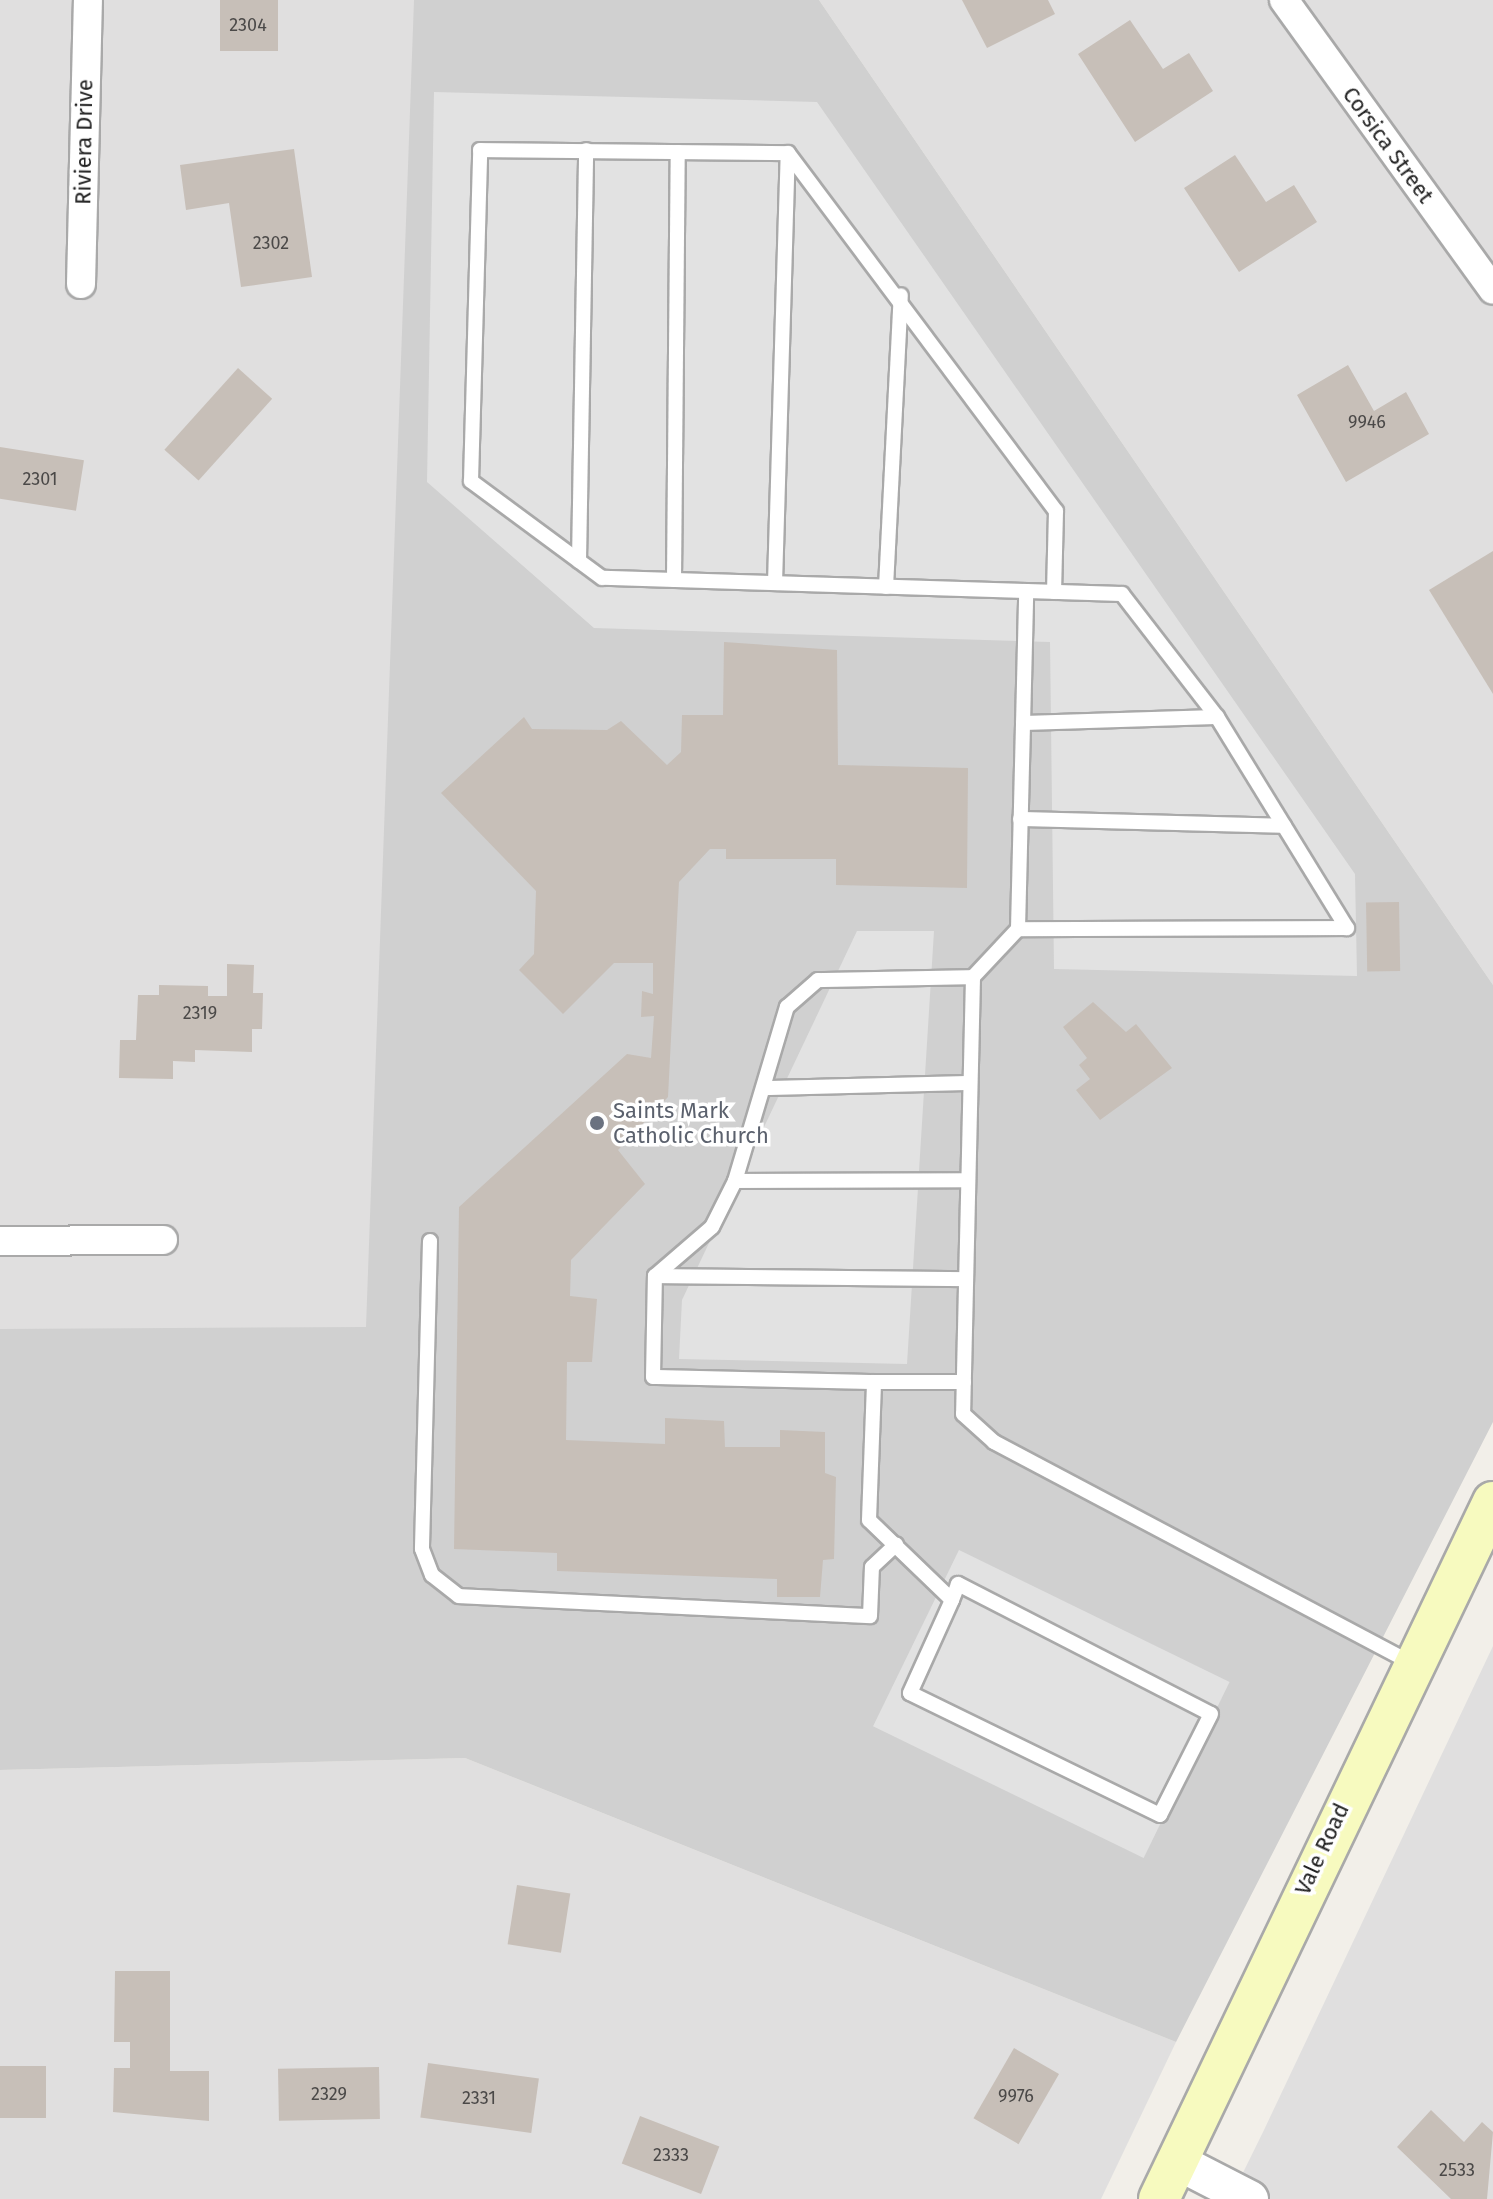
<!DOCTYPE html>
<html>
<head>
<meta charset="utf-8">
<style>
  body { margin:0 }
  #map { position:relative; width:1493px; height:2199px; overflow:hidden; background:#f2efe9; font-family:"Fira Sans",sans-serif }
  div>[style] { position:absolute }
  .residential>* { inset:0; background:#e0dfdf; transform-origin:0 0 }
  .religious>* { inset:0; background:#d0d0d0 }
  .parking>* { inset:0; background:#e2e2e2; transform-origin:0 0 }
  .building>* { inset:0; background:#c7bfb8; transform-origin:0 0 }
  .roads { filter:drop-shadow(2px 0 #a9a9a9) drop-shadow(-2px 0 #a9a9a9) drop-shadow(0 2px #a9a9a9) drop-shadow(0 -2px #a9a9a9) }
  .service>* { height:14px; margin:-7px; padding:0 7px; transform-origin:7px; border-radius:7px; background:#fff }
  .minor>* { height:28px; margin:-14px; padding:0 14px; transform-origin:14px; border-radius:14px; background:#fff }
  .tertiary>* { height:36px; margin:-18px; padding:0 18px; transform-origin:18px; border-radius:18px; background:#fff }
  .secondary>* { height:40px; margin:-20px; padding:0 20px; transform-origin:20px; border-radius:20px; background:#f7fabf }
  .dots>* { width:22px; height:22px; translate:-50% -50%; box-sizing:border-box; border:4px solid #fff; border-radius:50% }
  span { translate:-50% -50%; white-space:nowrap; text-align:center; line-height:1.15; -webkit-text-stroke:7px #fff; paint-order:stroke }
  .number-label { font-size:18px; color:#4b4948 }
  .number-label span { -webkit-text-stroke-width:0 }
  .street-label { font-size:22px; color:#222 }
  .worship-label { font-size:22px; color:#5b616d }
  .left { translate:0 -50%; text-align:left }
</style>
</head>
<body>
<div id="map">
  <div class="residential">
    <div style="left:0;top:0;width:414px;height:1329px"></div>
    <div style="clip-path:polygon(819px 0,1493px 0,1493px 985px)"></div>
    <div style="clip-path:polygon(1493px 1646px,1493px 2199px,1230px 2199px,1264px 2130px)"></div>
    <div style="clip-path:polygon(465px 1758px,1176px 2042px,1101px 2199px,0 2199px,0 1770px)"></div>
  </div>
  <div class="religious">
    <div style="clip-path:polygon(414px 0,819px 0,1493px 985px,1493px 1422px,1176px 2042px,465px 1758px,0 1770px,0 1329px,366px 1327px)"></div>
  </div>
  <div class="parking">
    <div style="clip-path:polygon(434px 92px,817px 102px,1355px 874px,1357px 976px,1054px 969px,1050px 642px,594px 628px,427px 482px)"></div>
    <div style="clip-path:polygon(857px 931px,934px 931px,907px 1364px,679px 1359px,682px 1300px)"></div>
    <div style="left:959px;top:1550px;width:301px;height:196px;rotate:26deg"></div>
  </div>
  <div class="building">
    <div style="left:220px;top:0;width:58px;height:51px"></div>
    <div style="clip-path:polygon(962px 0,1048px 0,1055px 14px,987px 48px)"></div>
    <div style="clip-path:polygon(1130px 20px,1163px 69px,1189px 53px,1213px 91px,1135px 142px,1078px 54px)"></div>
    <div style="clip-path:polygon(294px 149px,312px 277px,241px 287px,229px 203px,186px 210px,180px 165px)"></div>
    <div style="clip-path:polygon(1235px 155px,1266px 202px,1294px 185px,1317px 222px,1239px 272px,1184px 188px)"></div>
    <div style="clip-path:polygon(1348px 365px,1374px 411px,1406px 392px,1429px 434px,1346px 482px,1297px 395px)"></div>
    <div style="left:238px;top:368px;width:46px;height:110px;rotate:42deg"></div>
    <div style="left:0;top:447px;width:85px;height:51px;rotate:9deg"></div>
    <div style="clip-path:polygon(1493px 551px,1493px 694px,1429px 590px)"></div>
    <div style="clip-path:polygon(724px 642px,837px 650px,838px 765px,968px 768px,967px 888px,836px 885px,836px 859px,726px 859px,726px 849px,710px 849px,679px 882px,668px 1097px,618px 1150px,645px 1184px,571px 1260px,570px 1296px,597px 1299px,592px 1362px,567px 1362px,566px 1440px,665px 1444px,665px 1418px,724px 1421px,725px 1447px,780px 1447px,780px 1430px,825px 1432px,825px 1473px,836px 1477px,834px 1559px,823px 1560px,820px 1597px,777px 1597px,777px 1579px,557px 1571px,557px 1553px,454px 1549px,459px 1207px,627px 1054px,651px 1058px,654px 1016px,641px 1017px,642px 991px,653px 994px,653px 963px,614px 963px,563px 1014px,519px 970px,534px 954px,536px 891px,441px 793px,524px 717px,532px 729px,607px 730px,621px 721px,667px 765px,681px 752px,682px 715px,723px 715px)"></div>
    <div style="left:1399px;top:902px;width:69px;height:33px;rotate:89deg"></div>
    <div style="clip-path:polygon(227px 964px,254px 965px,253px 993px,263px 993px,262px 1029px,252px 1029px,252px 1052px,195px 1050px,195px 1062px,173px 1061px,173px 1079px,119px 1078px,120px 1040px,136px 1040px,138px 995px,159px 995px,159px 985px,208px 986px,208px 996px,227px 996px)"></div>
    <div style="clip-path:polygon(1093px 1002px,1126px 1032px,1136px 1024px,1172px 1068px,1100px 1120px,1076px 1090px,1090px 1079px,1079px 1065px,1087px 1058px,1063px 1027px)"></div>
    <div style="left:517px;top:1885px;width:54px;height:60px;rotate:9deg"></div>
    <div style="clip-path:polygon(115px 1971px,170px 1971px,170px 2071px,209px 2071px,209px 2121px,113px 2112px,114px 2068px,130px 2068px,130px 2042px,114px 2042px)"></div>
    <div style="left:1014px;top:2048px;width:52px;height:81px;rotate:30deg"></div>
    <div style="left:428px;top:2063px;width:112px;height:55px;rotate:8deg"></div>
    <div style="left:0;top:2066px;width:46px;height:52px"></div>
    <div style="left:379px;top:2067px;width:52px;height:101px;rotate:89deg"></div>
    <div style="clip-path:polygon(1431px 2110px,1464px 2142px,1482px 2122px,1493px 2132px,1487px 2199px,1451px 2199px,1397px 2147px)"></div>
    <div style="left:640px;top:2116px;width:85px;height:51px;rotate:21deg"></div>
  </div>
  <div class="roads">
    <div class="service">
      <div style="left:579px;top:561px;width:411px;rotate:-89deg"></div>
      <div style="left:674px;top:580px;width:428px;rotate:-89.5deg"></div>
      <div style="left:775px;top:583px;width:430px;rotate:-88.3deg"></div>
      <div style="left:886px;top:587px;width:292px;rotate:-87.1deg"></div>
      <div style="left:1026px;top:591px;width:96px;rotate:1.8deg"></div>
      <div style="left:1122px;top:594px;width:155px;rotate:52.3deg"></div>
      <div style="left:1217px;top:717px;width:248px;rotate:58.4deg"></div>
      <div style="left:1023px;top:723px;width:194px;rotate:-1.8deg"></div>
      <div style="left:1020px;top:819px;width:264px;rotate:1.5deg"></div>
      <div style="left:1347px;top:928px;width:329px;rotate:179.8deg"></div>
      <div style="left:1018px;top:929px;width:66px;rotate:133.2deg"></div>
      <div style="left:973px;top:977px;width:437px;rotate:91.3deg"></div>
      <div style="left:963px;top:1414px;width:42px;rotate:42.1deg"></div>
      <div style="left:994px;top:1442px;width:472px;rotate:27.9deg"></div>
      <div style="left:1018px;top:929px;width:338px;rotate:-88.6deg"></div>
      <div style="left:1026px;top:591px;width:424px;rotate:-178.2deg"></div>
      <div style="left:602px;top:578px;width:163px;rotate:-143.5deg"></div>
      <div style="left:471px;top:481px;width:331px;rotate:-88.4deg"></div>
      <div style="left:480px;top:150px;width:308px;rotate:0.6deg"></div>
      <div style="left:788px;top:153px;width:447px;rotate:53.2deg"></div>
      <div style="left:1056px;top:511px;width:81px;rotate:91.4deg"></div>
      <div style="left:767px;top:1088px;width:203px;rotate:-1.4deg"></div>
      <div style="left:735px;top:1181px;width:233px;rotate:-0.2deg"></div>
      <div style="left:430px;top:1241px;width:308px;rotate:91.5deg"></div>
      <div style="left:422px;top:1549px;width:28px;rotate:69deg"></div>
      <div style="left:432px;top:1575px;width:34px;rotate:38deg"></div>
      <div style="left:459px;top:1596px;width:411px;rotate:2.8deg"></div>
      <div style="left:870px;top:1616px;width:49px;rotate:-87.7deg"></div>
      <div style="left:872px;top:1567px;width:33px;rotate:-43deg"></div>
      <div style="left:655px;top:1276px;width:311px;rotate:0.6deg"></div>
      <div style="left:874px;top:1382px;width:90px"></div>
      <div style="left:952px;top:1600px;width:17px;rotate:-69deg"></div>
      <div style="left:958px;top:1584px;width:284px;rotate:27.2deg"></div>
      <div style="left:1211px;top:1714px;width:113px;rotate:116.8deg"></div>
      <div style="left:1160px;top:1815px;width:278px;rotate:-154deg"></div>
      <div style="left:910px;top:1693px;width:102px;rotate:-65.7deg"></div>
      <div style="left:952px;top:1600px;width:115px;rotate:-136.1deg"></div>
      <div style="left:869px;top:1520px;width:138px;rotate:-87.9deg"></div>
      <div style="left:874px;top:1382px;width:221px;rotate:-178.7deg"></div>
      <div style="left:653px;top:1377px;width:101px;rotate:-88.9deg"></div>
      <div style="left:655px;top:1276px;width:75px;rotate:-40.7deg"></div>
      <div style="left:712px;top:1227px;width:51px;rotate:-63.4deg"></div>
      <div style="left:735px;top:1181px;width:182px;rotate:-73.4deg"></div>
      <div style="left:787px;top:1007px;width:41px;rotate:-41.1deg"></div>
      <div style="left:818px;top:980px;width:155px;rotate:-1.1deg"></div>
    </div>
    <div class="minor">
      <div style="left:1284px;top:0;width:357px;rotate:54.2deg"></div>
      <div style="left:81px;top:284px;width:284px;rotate:-88.6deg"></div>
      <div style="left:0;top:1241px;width:163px;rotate:-0.4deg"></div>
    </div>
    <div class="tertiary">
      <div style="left:1178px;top:2162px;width:81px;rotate:27.2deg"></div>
    </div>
    <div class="secondary">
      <div style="left:1159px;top:2199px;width:773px;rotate:-64.4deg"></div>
    </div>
  </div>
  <div class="dots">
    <div style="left:597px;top:1123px;background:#6b7280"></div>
  </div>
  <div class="number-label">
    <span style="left:248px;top:25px">2304</span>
    <span style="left:271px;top:243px">2302</span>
    <span style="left:1367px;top:422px">9946</span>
    <span style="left:40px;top:479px">2301</span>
    <span style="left:200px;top:1013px">2319</span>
    <span style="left:329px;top:2094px">2329</span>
    <span style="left:1016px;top:2096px">9976</span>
    <span style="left:479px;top:2098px">2331</span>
    <span style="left:671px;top:2155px">2333</span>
    <span style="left:1457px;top:2170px">2533</span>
  </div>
  <div class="street-label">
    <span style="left:84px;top:142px;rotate:-89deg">Riviera Drive</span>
    <span style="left:1388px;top:145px;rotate:54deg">Corsica Street</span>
    <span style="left:1322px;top:1849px;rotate:-65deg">Vale Road</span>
  </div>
  <div class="worship-label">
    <span class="left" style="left:613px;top:1123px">Saints Mark<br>Catholic Church</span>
  </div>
</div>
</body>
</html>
